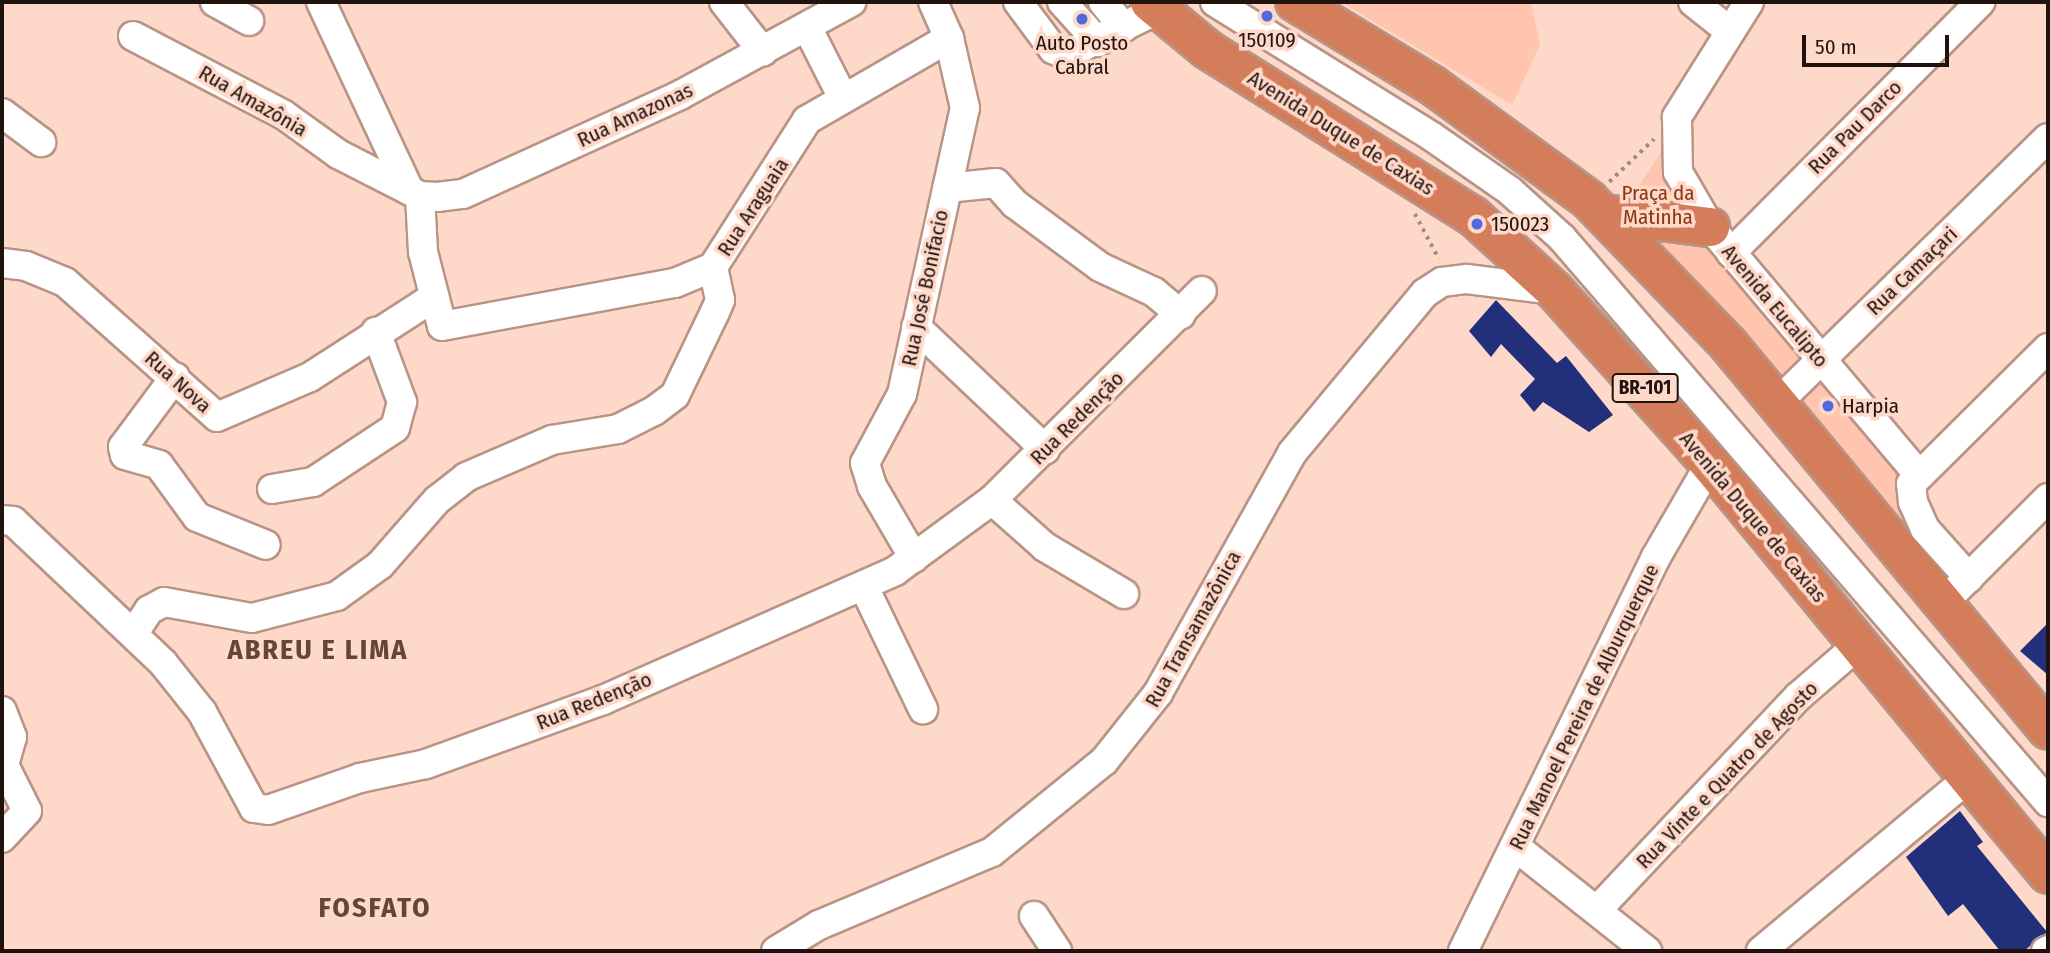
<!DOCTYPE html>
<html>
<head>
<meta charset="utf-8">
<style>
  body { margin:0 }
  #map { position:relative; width:2050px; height:953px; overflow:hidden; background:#fed8c9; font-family:"Fira Sans Condensed",sans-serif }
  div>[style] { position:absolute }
  .green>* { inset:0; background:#ffc5ae }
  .building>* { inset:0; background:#22307b }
  .path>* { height:3.5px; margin-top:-1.75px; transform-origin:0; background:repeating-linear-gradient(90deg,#a78a7f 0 3.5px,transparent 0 8.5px) }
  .roads { filter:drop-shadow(2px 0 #b89486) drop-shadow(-2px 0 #b89486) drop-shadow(0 2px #b89486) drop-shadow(0 -2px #b89486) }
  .minor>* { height:28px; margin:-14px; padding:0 14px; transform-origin:14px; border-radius:14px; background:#fff }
  .highway>* { height:38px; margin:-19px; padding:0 19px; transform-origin:19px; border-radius:19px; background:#d47d5b }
  .dots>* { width:19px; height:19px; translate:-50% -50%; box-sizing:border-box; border:4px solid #fed8c9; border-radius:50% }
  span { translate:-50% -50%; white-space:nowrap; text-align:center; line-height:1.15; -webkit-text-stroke:7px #fed8c9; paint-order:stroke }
  .shield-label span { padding:2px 5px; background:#fed8c9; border:2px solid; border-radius:5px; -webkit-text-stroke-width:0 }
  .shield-label { font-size:19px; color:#20130e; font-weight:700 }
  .poi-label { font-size:21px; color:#20130e }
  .left { translate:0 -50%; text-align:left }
  .street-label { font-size:21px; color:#20130e }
  .park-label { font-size:21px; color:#8c370f }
  .district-label { font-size:28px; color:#644539; font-weight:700; letter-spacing:2px }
  .frame { position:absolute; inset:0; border:4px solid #20130e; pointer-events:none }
  .scale { position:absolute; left:1802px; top:35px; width:147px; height:32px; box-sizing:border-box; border:4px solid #20130e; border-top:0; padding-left:9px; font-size:21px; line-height:24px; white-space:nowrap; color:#20130e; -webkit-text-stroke:5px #fed8c9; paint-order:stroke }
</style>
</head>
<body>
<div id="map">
  <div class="green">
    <div style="clip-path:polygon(1341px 2px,1531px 2px,1540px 45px,1512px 105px)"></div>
    <div style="clip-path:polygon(1670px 139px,1681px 195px,1906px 476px,1896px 498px,1910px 520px,1904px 528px,1626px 205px)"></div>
  </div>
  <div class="building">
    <div style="clip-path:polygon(1496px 300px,1557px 363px,1566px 356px,1613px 415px,1589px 432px,1543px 402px,1534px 412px,1520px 395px,1535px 379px,1501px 344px,1491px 357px,1469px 331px)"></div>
    <div style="clip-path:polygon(2048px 623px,2048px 675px,2020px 651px)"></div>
    <div style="clip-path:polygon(1960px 811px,1983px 842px,1977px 846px,2047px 932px,2024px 951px,2000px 951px,1963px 904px,1948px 916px,1906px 857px)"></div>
  </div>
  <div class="path">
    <div style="left:1609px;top:182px;width:62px;rotate:-43.7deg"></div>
    <div style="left:1415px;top:214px;width:51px;rotate:61.9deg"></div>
  </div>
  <div class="roads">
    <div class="minor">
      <div style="left:215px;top:2px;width:39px;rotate:29deg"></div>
      <div style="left:321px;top:2px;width:208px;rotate:64.9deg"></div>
      <div style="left:724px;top:2px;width:63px;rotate:52deg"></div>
      <div style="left:1018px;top:2px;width:59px;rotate:53.3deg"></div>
      <div style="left:1053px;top:49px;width:14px;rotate:25deg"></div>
      <div style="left:1066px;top:55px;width:104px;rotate:-26.3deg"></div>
      <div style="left:1062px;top:2px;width:54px;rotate:48deg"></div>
      <div style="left:1103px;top:2px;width:33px;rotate:51deg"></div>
      <div style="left:1215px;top:2px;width:254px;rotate:31.8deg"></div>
      <div style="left:1431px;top:136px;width:96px;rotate:34.8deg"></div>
      <div style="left:1510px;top:191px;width:70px;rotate:42.1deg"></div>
      <div style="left:1562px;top:238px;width:745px;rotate:49.25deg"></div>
      <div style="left:1693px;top:2px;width:43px;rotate:38.5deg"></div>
      <div style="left:1749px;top:2px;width:136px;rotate:122.1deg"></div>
      <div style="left:1677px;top:117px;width:55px;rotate:89deg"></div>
      <div style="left:1678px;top:172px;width:64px;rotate:59.8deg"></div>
      <div style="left:1710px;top:227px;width:324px;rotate:49.9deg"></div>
      <div style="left:807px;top:27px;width:80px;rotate:63.1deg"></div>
      <div style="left:133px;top:36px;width:170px;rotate:27.6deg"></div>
      <div style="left:284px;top:115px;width:67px;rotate:35.8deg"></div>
      <div style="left:338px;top:154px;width:92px;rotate:27.1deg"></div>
      <div style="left:420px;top:196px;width:17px;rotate:3deg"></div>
      <div style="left:437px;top:197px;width:26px;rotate:-7deg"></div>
      <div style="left:463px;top:194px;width:239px;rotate:-24.5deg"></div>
      <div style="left:680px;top:95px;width:195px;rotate:-28.5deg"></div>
      <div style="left:2px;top:113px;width:49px;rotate:36.6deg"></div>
      <div style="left:947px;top:188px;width:49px;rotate:-5.8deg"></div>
      <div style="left:996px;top:183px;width:28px;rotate:48deg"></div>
      <div style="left:1015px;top:204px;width:106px;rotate:36.5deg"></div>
      <div style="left:1100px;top:267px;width:60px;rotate:24.8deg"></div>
      <div style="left:1154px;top:292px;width:35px;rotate:40deg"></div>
      <div style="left:420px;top:196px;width:56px;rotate:86.9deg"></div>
      <div style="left:423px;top:252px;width:76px;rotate:75.6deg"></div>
      <div style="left:442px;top:326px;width:237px;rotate:-10.5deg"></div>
      <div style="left:675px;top:283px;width:41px;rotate:-22.8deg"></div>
      <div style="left:713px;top:267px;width:174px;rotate:-57.4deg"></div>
      <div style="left:807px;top:120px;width:164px;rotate:-30deg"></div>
      <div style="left:1731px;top:253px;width:354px;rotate:-45.2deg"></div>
      <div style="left:2px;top:263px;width:24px;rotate:7deg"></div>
      <div style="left:26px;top:266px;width:42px;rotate:22.3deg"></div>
      <div style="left:65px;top:282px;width:203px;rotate:41.6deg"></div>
      <div style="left:217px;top:417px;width:101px;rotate:-23.3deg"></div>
      <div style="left:310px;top:377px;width:148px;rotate:-32.8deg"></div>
      <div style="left:916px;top:327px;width:178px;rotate:43.4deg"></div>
      <div style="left:175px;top:377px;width:87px;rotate:126.6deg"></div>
      <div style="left:123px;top:447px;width:8px;rotate:76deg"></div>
      <div style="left:125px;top:455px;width:35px;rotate:16deg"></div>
      <div style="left:159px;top:465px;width:64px;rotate:53.8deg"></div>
      <div style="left:197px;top:517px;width:74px;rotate:22.1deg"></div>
      <div style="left:1776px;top:404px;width:380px;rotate:-44.4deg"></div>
      <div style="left:272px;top:489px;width:42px;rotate:-9.7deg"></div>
      <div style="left:313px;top:482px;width:98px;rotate:-33.4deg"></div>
      <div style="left:395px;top:428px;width:27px;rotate:-75deg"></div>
      <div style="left:402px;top:402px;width:75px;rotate:-110.4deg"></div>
      <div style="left:992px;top:500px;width:71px;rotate:41.6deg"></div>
      <div style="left:1045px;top:547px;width:92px;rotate:30.7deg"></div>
      <div style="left:2px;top:520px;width:11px;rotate:5deg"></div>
      <div style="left:13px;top:521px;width:207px;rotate:43.4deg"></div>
      <div style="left:163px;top:663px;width:63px;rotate:51.5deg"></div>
      <div style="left:202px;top:712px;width:109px;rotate:61.6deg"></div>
      <div style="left:254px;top:808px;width:14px;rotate:8deg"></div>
      <div style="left:268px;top:810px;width:97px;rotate:-19.2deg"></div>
      <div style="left:360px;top:778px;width:67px;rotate:-12deg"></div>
      <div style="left:426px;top:764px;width:188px;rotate:-19.9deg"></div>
      <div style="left:603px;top:700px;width:319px;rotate:-23.8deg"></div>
      <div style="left:895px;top:571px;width:120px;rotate:-36.2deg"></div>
      <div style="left:992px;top:500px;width:296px;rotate:-44.9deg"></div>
      <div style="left:914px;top:558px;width:83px;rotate:-120.3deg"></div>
      <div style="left:872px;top:486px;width:24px;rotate:-107deg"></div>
      <div style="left:865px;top:463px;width:78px;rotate:-61.8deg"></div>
      <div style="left:902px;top:394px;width:293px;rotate:-77.6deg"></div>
      <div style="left:965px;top:108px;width:72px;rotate:-102.9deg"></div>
      <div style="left:949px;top:38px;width:39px;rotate:-114deg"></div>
      <div style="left:1969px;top:578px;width:66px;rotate:-131.9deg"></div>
      <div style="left:1925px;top:529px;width:30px;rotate:-114deg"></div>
      <div style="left:1913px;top:502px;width:18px;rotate:-96deg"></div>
      <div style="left:1911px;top:484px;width:193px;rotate:-44.8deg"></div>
      <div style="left:864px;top:587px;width:136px;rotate:64.2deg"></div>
      <div style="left:1956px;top:590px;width:130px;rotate:-45deg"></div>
      <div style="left:134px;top:633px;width:27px;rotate:-57deg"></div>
      <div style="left:149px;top:610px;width:17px;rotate:-28deg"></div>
      <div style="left:164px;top:602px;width:89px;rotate:10.3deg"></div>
      <div style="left:252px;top:618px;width:88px;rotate:-14.5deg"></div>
      <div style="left:337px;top:596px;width:53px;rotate:-35.8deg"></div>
      <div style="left:380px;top:565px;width:86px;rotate:-48.8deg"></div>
      <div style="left:437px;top:500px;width:37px;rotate:-38deg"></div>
      <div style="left:466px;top:477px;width:94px;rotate:-23.3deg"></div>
      <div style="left:552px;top:440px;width:67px;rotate:-9.5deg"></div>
      <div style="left:618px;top:429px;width:40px;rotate:-26.6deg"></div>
      <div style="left:654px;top:411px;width:26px;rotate:-37deg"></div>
      <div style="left:675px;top:395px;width:92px;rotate:-64.3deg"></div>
      <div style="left:715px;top:312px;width:13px;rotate:-67deg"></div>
      <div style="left:720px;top:300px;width:34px;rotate:-102deg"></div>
      <div style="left:2px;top:711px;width:28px;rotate:69deg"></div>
      <div style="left:12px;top:737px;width:29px;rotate:106deg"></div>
      <div style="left:4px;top:765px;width:51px;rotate:63.4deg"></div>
      <div style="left:27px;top:811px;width:37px;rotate:133deg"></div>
      <div style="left:1517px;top:848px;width:166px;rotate:38.4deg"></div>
      <div style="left:1599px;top:908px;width:291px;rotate:-46.7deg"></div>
      <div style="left:1799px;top:696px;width:78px;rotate:-40.8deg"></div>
      <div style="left:1034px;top:916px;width:42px;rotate:56.7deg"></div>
      <div style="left:776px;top:951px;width:50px;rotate:-31.2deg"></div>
      <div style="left:819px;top:925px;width:188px;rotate:-22.9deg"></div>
      <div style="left:992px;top:852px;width:144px;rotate:-39.1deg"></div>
      <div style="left:1104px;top:761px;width:87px;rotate:-51.5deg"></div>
      <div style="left:1158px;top:693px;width:275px;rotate:-60.8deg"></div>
      <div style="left:1292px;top:453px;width:208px;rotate:-50.3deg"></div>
      <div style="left:1425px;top:293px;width:20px;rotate:-33deg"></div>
      <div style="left:1442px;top:282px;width:25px;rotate:-7deg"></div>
      <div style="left:1467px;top:279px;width:88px;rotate:7.2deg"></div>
      <div style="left:1463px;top:951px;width:439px;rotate:-63.9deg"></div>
      <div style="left:1656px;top:557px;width:108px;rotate:-59.9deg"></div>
      <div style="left:1761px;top:951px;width:271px;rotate:-39.8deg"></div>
      <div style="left:2046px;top:951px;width:2px;rotate:-27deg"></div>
    </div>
    <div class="highway">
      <div style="left:1150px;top:2px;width:75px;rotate:39.6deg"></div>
      <div style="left:1208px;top:50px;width:313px;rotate:32.1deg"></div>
      <div style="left:1473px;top:216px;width:110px;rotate:42.4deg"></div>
      <div style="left:1554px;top:290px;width:234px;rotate:48.1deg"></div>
      <div style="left:1710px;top:464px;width:531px;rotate:50.5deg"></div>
      <div style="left:1295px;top:2px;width:160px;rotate:31.2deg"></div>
      <div style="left:1432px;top:85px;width:195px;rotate:36.2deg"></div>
      <div style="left:1589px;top:200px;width:200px;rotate:46deg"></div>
      <div style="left:1728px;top:344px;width:501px;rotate:50.34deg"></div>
      <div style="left:1604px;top:214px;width:107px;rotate:7deg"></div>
    </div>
  </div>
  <div class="dots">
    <div style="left:1267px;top:16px;background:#4f69de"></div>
    <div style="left:1082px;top:19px;background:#4f69de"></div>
    <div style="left:1477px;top:224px;background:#4f69de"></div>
    <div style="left:1828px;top:406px;background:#4f69de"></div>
  </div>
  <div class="shield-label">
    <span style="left:1645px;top:388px">BR-101</span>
  </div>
  <div class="poi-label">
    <span style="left:1267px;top:40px">150109</span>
    <span style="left:1082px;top:55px">Auto Posto<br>Cabral</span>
    <span class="left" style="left:1491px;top:224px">150023</span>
    <span class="left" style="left:1842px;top:406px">Harpia</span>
  </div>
  <div class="street-label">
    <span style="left:253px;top:101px;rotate:30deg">Rua Amazônia</span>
    <span style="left:635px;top:115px;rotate:-25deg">Rua Amazonas</span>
    <span style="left:1855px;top:127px;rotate:-45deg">Rua Pau Darco</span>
    <span style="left:1341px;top:133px;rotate:32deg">Avenida Duque de Caxias</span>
    <span style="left:753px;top:207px;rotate:-57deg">Rua Araguaia</span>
    <span style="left:1912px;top:271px;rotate:-44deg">Rua Camaçari</span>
    <span style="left:925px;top:288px;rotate:-78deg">Rua José Bonifacio</span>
    <span style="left:1775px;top:306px;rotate:50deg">Avenida Eucalipto</span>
    <span style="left:178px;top:382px;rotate:42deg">Rua Nova</span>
    <span style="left:1077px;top:418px;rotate:-45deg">Rua Redenção</span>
    <span style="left:1753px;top:517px;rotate:50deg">Avenida Duque de Caxias</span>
    <span style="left:1193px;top:629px;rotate:-61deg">Rua Transamazônica</span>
    <span style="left:594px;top:701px;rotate:-22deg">Rua Redenção</span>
    <span style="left:1584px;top:707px;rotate:-64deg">Rua Manoel Pereira de Alburquerque</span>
    <span style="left:1727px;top:775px;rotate:-46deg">Rua Vinte e Quatro de Agosto</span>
  </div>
  <div class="park-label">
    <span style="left:1658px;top:205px">Praça da<br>Matinha</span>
  </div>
  <div class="district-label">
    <span style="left:318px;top:650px">ABREU E LIMA</span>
    <span style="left:375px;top:908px">FOSFATO</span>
  </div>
  <div class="frame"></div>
  <div class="scale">50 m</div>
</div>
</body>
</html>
